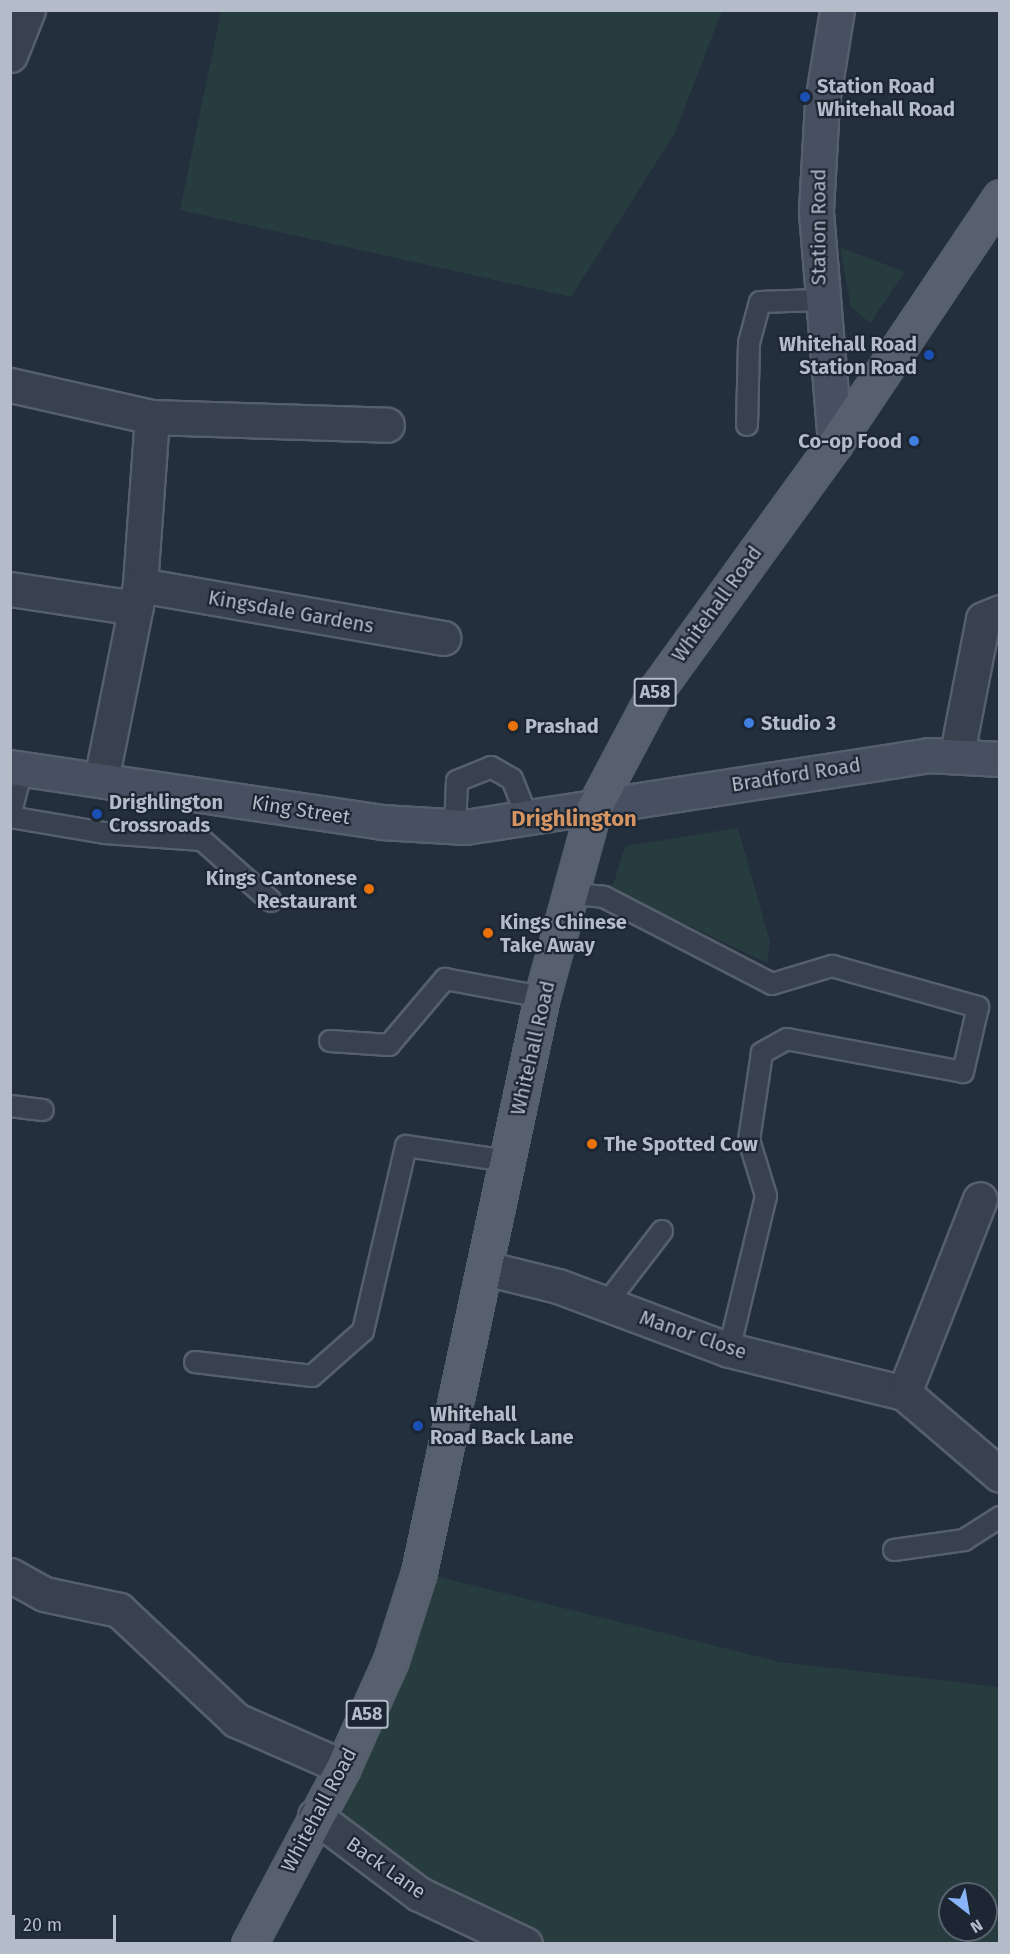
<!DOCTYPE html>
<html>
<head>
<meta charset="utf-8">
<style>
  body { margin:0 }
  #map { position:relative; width:1010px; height:1954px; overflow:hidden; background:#242f3e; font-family:"Fira Sans",sans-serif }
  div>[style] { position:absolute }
  .green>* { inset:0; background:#263c3f }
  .roads { filter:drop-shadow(2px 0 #565f6c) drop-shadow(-2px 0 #565f6c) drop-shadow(0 2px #565f6c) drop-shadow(0 -2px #565f6c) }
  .lane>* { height:20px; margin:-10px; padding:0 10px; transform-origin:10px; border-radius:10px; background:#38414e }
  .street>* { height:33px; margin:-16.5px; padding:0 16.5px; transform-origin:16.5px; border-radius:16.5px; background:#38414e }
  .secondary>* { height:33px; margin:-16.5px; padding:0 16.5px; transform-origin:16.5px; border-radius:16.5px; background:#465061 }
  .primary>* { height:33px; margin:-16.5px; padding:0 16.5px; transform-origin:16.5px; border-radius:16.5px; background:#56606e }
  .dots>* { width:16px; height:16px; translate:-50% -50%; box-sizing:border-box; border:3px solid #1d2633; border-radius:50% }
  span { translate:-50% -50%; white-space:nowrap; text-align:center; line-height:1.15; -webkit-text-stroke:4.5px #1d2633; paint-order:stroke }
  .shield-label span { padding:2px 4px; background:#1d2633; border:2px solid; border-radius:4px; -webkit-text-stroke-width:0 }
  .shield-label { font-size:18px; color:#b4bcc9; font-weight:700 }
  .poi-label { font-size:20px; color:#b4bcc9; font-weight:700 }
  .left { translate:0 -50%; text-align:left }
  .right { translate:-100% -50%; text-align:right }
  .street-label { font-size:20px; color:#b4bcc9 }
  .quarter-label { font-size:22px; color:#d59563; font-weight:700 }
  .frame { position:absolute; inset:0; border:12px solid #b4bcc9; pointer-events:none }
  .north { position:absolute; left:938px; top:1882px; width:60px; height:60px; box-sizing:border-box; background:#1d2633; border:2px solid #59626f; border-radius:50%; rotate:149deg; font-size:16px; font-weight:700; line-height:24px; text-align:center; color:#b4bcc9 }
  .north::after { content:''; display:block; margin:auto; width:21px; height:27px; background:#8ab4f8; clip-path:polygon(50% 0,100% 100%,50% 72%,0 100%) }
  .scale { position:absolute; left:12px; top:1915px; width:104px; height:27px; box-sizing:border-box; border:3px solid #b4bcc9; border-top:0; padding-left:8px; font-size:18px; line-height:21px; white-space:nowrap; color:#b4bcc9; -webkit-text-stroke:4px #1d2633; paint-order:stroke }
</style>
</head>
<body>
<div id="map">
  <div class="green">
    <div style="clip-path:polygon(221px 11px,221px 10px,722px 11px,675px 133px,571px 297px,180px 210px)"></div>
    <div style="clip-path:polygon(840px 247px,905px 272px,870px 323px,851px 307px)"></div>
    <div style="clip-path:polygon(738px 828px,770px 942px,767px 963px,612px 889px,625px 846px)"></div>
    <div style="clip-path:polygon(evenodd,419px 1572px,780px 1662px,999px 1687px,999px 1943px,525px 1943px,315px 1816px,419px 1572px,950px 1894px,986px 1894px,986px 1930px,950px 1930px,950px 1894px)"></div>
  </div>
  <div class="roads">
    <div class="lane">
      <div style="left:747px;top:425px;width:82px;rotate:-88.6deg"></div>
      <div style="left:749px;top:343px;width:42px;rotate:-75deg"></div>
      <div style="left:760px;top:302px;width:59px;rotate:-1.9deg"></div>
      <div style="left:10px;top:816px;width:49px;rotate:-75.7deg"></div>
      <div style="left:10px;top:817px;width:96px;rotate:9.6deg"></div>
      <div style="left:105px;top:833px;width:97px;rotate:4.1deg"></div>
      <div style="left:202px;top:840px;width:92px;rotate:41.5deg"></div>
      <div style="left:455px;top:827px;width:46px;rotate:-87.5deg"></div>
      <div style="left:457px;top:781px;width:37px;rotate:-22deg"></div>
      <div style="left:491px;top:767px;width:24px;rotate:30deg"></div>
      <div style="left:512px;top:779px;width:43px;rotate:68.2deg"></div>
      <div style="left:572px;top:894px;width:32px;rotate:5deg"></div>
      <div style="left:604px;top:897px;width:189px;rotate:27.4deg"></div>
      <div style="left:772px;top:984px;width:63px;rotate:-16.7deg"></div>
      <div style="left:832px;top:966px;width:152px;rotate:15.7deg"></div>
      <div style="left:978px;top:1007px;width:67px;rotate:103deg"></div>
      <div style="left:963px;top:1072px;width:179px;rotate:-169.4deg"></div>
      <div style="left:787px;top:1039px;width:29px;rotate:151deg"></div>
      <div style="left:762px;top:1053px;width:88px;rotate:98.5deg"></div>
      <div style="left:749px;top:1140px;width:59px;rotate:73.1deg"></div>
      <div style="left:766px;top:1196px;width:158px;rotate:103.5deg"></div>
      <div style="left:330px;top:1041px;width:59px;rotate:3.9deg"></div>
      <div style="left:389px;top:1045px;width:87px;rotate:-49.7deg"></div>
      <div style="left:445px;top:979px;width:99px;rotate:10.5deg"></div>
      <div style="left:10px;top:1106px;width:33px;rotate:7deg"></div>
      <div style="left:606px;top:1304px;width:92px;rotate:-52.5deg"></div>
      <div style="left:195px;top:1362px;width:118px;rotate:6.8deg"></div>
      <div style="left:312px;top:1376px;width:68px;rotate:-41.4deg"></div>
      <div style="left:363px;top:1331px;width:190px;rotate:-76.9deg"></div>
      <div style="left:406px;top:1146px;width:103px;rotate:8.4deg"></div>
      <div style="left:894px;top:1550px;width:71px;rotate:-8.1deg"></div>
      <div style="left:964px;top:1540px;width:43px;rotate:-32.6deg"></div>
    </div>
    <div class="street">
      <div style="left:10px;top:55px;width:48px;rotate:-68.2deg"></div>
      <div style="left:10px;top:385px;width:146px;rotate:12.7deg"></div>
      <div style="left:152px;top:417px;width:168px;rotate:94.1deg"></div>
      <div style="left:140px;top:585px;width:199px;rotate:101.3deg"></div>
      <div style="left:152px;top:417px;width:235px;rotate:1.9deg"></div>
      <div style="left:140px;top:585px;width:308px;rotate:9.9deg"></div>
      <div style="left:10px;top:589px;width:127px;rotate:8.6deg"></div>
      <div style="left:957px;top:753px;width:136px;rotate:-79deg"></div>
      <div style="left:983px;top:619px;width:18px;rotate:-22deg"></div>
      <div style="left:485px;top:1268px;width:75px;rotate:13.9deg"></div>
      <div style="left:558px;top:1286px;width:183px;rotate:20.5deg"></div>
      <div style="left:729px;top:1350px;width:180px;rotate:13.8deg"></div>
      <div style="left:904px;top:1393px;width:208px;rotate:-68.6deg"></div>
      <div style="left:904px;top:1393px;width:126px;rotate:40.5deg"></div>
      <div style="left:10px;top:1575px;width:39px;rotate:29deg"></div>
      <div style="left:44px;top:1594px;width:77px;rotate:12deg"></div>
      <div style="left:119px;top:1610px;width:161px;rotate:43.2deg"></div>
      <div style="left:236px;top:1720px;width:117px;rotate:23.7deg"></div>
      <div style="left:315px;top:1816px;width:130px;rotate:36.9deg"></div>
      <div style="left:419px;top:1894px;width:117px;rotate:25.3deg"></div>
    </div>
    <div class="secondary">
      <div style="left:835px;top:443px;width:234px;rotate:-94.7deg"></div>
      <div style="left:816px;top:210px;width:108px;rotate:-86.8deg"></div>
      <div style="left:822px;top:102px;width:93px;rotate:-80.7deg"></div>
      <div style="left:10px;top:767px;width:375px;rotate:8.4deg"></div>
      <div style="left:381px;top:822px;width:84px;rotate:3.4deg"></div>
      <div style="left:465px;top:827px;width:469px;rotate:-8.8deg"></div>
      <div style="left:928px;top:755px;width:72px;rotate:3.2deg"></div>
    </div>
    <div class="primary">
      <div style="left:249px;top:1944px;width:200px;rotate:-62deg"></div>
      <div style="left:343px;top:1767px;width:117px;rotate:-65.8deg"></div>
      <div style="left:391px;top:1660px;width:92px;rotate:-72.3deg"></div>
      <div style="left:419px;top:1572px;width:588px;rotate:-77.93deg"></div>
      <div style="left:542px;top:997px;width:194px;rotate:-74.7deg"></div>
      <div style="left:593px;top:810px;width:137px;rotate:-62.1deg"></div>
      <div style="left:657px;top:689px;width:304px;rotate:-54.1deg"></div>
      <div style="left:835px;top:443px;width:296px;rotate:-56.1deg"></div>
    </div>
  </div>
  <div class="dots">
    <div style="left:805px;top:97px;background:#1a4fb4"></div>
    <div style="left:929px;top:355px;background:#1a4fb4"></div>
    <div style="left:914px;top:441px;background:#3f7fe0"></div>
    <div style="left:749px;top:723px;background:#3f7fe0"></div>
    <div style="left:513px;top:726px;background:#e8710a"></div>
    <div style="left:97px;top:814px;background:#1a4fb4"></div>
    <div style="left:369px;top:889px;background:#e8710a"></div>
    <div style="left:488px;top:933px;background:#e8710a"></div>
    <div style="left:592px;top:1144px;background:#e8710a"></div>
    <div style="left:418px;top:1426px;background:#1a4fb4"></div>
  </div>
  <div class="shield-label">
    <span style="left:655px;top:692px">A58</span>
    <span style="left:367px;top:1714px">A58</span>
  </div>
  <div class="poi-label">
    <span class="left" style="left:817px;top:98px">Station Road<br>Whitehall Road</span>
    <span class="right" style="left:917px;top:356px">Whitehall Road<br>Station Road</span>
    <span class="right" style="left:902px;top:441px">Co-op Food</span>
    <span class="left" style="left:761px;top:723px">Studio 3</span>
    <span class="left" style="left:525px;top:726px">Prashad</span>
    <span class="left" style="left:109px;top:814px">Drighlington<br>Crossroads</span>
    <span class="right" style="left:357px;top:890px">Kings Cantonese<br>Restaurant</span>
    <span class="left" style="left:500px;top:934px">Kings Chinese<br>Take Away</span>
    <span class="left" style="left:604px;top:1144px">The Spotted Cow</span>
    <span class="left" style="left:430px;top:1426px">Whitehall<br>Road Back Lane</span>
  </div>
  <div class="street-label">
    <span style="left:819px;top:227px;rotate:-90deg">Station Road</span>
    <span style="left:717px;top:604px;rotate:-54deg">Whitehall Road</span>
    <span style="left:291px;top:612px;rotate:10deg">Kingsdale Gardens</span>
    <span style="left:796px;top:775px;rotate:-9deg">Bradford Road</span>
    <span style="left:301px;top:810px;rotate:9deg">King Street</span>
    <span style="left:533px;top:1048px;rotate:-77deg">Whitehall Road</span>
    <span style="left:693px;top:1335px;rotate:19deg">Manor Close</span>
    <span style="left:319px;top:1810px;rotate:-62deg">Whitehall Road</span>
    <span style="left:386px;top:1868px;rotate:35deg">Back Lane</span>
  </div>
  <div class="quarter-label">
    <span style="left:574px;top:819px">Drighlington</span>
  </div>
  <div class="frame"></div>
  <div class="north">N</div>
  <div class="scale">20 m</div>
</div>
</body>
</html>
